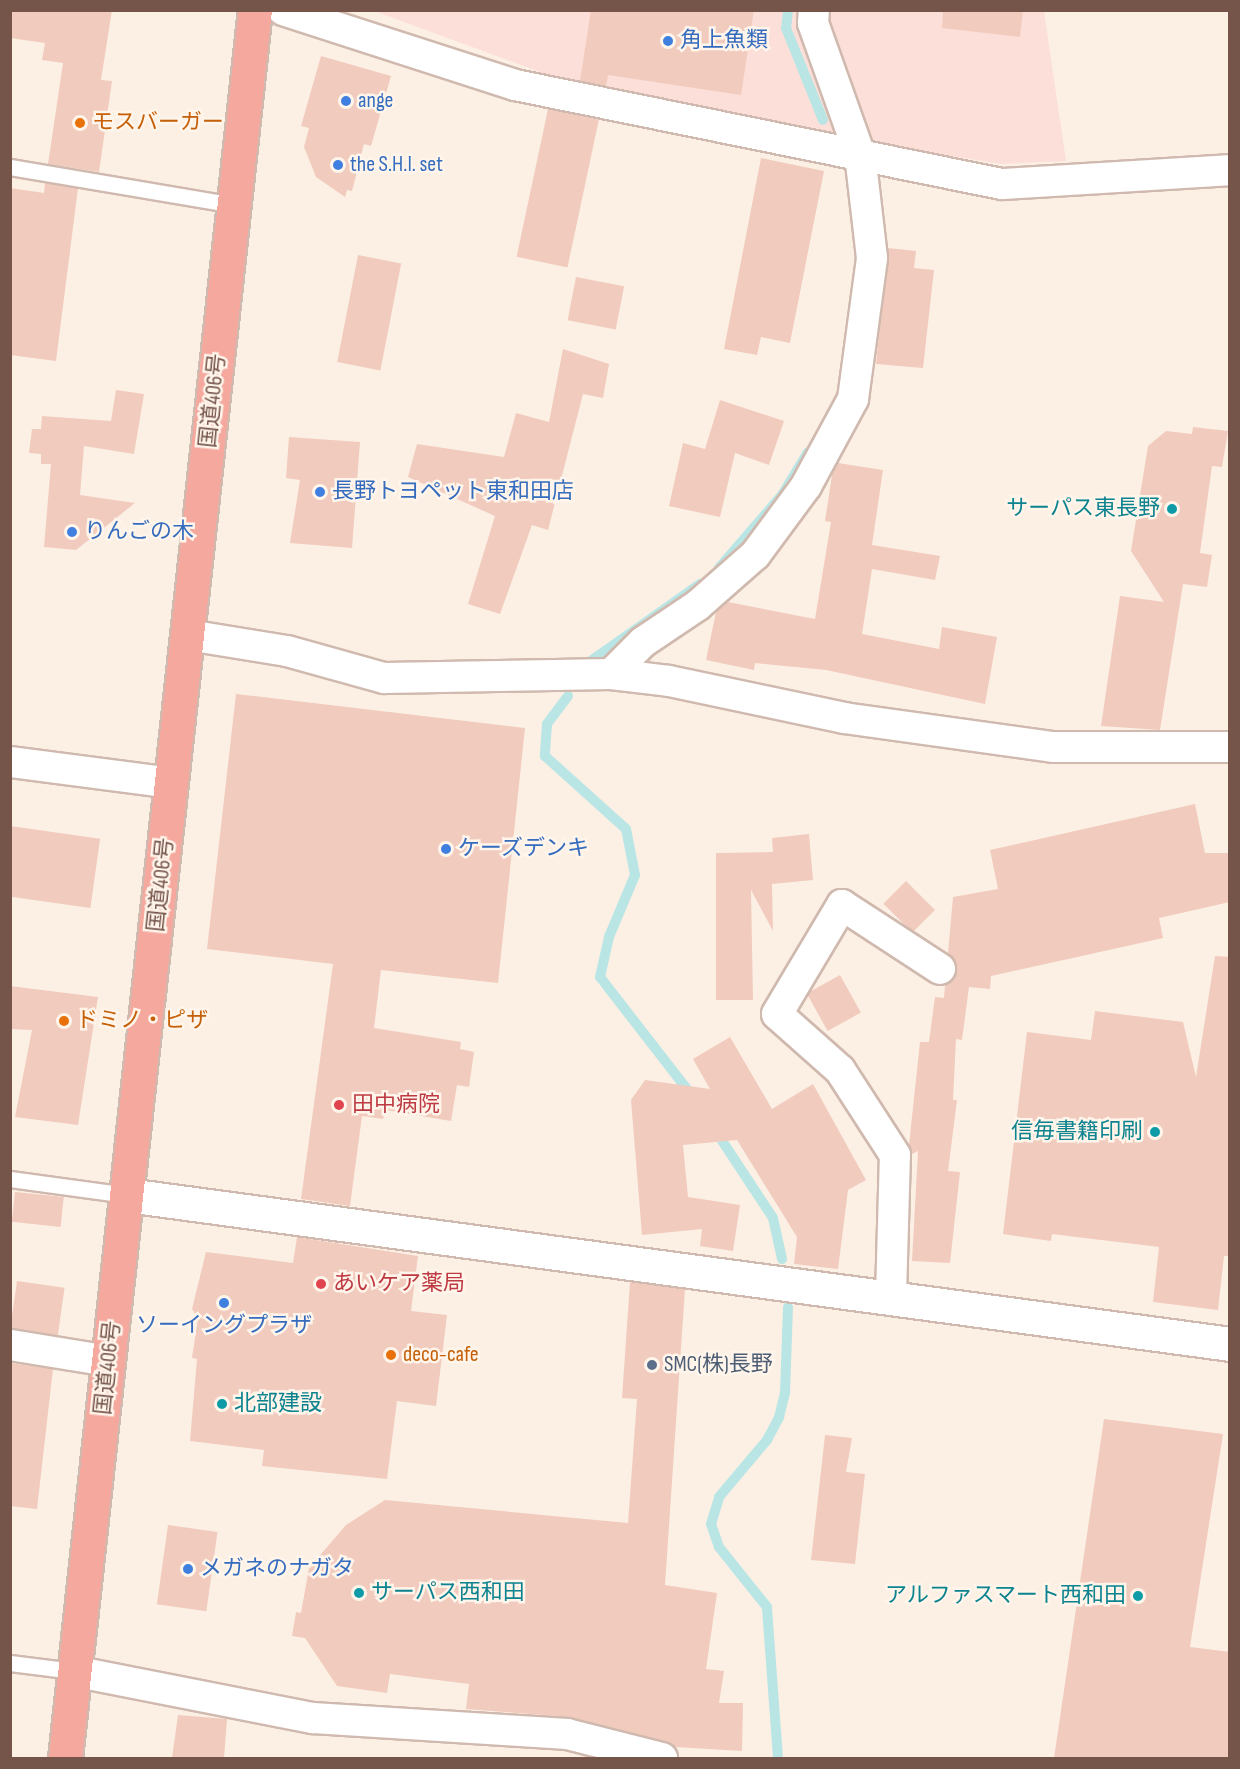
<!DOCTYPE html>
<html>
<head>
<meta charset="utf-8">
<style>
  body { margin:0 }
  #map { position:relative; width:1240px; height:1769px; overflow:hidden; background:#fcf0e5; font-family:"Sofia Sans Condensed","Noto Sans JP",sans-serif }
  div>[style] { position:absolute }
  .commercial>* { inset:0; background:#fcdfd9 }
  .stream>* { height:10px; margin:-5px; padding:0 5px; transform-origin:5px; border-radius:5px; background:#bae5e5 }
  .building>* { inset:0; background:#f1cbbd; transform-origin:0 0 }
  .roads { filter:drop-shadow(2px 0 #d0b9ae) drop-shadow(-2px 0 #d0b9ae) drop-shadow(0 2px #d0b9ae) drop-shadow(0 -2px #d0b9ae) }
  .lane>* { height:15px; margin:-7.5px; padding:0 7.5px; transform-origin:7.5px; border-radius:7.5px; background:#fff }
  .street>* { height:30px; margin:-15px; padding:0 15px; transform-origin:15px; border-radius:15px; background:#fff }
  .secondary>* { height:33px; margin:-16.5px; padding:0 16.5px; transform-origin:16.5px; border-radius:16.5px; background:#fff }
  .highway>* { height:33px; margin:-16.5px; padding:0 16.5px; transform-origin:16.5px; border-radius:16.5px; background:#f5a89d }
  .dots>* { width:16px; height:16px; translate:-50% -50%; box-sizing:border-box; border:3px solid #fff5eb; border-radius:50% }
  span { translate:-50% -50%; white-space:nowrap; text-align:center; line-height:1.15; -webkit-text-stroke:5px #fff5eb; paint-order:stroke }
  .shop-label { font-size:22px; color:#366cbe }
  .left { translate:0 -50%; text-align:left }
  .food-label { font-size:22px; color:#c56008 }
  .street-label { font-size:22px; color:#75544a }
  .culture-label { font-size:22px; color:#0d838f }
  .right { translate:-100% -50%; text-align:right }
  .health-label { font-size:22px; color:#be3a42 }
  .service-label { font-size:22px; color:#4e5e75 }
  .frame { position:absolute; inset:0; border:12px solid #75544a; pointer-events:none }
</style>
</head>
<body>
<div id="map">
  <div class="commercial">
    <div style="clip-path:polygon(374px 11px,1044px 11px,1066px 161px,1001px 164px,865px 142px,559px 79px)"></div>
  </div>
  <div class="stream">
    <div style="left:788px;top:10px;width:18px;rotate:96deg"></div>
    <div style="left:786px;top:28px;width:99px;rotate:68.1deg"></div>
    <div style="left:719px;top:568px;width:96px;rotate:-49.2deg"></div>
    <div style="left:782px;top:495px;width:50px;rotate:-58.8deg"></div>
    <div style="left:585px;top:665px;width:141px;rotate:-35.2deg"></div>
    <div style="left:568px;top:696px;width:35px;rotate:127deg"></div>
    <div style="left:547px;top:724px;width:32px;rotate:94deg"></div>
    <div style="left:545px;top:756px;width:109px;rotate:42deg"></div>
    <div style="left:626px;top:829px;width:47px;rotate:78.9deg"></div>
    <div style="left:635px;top:875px;width:67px;rotate:112.8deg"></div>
    <div style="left:609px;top:937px;width:41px;rotate:102.7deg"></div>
    <div style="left:600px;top:977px;width:152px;rotate:52.2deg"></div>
    <div style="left:715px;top:1130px;width:105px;rotate:56.6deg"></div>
    <div style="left:773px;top:1218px;width:42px;rotate:77.6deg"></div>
    <div style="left:778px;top:1758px;width:151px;rotate:-94.2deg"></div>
    <div style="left:767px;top:1607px;width:77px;rotate:-128.7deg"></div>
    <div style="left:719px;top:1547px;width:24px;rotate:-109deg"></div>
    <div style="left:711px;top:1524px;width:28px;rotate:-73deg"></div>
    <div style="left:719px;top:1497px;width:75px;rotate:-49.9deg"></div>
    <div style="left:767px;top:1440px;width:26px;rotate:-62deg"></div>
    <div style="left:779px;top:1417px;width:25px;rotate:-76deg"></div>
    <div style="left:785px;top:1393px;width:86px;rotate:-88deg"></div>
  </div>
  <div class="building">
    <div style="clip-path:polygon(10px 10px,112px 10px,101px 80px,112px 81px,99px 172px,48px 164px,63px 63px,42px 60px,45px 43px,10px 38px)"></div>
    <div style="clip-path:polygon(591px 10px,754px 10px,741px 95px,608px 75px,606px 86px,580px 81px)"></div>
    <div style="clip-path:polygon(943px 10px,1023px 10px,1020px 37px,942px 28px)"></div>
    <div style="clip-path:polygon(321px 56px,391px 76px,371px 146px,364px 144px,352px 191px,347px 190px,345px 197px,316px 177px,304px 147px,309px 128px,301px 126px)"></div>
    <div style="left:548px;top:109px;width:52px;height:151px;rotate:12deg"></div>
    <div style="clip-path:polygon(761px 158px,824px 171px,790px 343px,761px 337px,757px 355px,724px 349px)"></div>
    <div style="clip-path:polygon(45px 183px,78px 188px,56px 361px,10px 355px,10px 188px,44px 193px)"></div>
    <div style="clip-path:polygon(888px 248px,916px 251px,914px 268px,934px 270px,923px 368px,876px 364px)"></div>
    <div style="left:358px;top:255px;width:44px;height:109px;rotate:11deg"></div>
    <div style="left:576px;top:277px;width:49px;height:44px;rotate:11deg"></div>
    <div style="clip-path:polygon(563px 349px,609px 364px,603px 398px,583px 394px,548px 530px,532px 525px,500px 614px,468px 604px,495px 516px,408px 477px,417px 444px,504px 457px,516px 413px,549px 422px)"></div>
    <div style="clip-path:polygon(116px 390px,144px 394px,134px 454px,84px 446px,80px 495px,135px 503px,76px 550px,44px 547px,51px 464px,41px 464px,41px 454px,29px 453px,32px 429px,41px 429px,42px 416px,111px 421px)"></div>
    <div style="clip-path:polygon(720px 400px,784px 421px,769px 465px,735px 453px,720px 517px,669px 506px,683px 443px,705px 449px)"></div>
    <div style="clip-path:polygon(1193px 427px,1228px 431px,1222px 467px,1212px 466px,1200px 553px,1212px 555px,1207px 587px,1183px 584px,1160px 730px,1101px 726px,1120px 596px,1164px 602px,1131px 551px,1148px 446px,1166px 431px,1192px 434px)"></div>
    <div style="clip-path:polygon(289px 437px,360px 442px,352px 548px,290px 543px,300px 480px,286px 478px)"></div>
    <div style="clip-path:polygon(838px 463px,883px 470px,872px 545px,940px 556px,935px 580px,872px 569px,862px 634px,939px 649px,942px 627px,997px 637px,985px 704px,826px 670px,755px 663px,754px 670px,706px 660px,716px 612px,728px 602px,815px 619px,831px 522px,825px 521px,832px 475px)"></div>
    <div style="clip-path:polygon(236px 694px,525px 728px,498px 983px,381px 970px,374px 1028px,461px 1042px,460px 1049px,474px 1052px,469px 1087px,457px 1085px,451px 1121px,385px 1110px,383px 1119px,362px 1116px,350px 1206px,301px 1199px,333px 964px,207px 949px)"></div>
    <div style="clip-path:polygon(1195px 804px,1205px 853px,1230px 853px,1230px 902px,1159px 918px,1163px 938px,991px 976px,990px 989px,969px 987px,962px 1040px,956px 1039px,953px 1100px,957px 1100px,948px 1171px,960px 1172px,950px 1263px,912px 1261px,918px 1151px,912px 1154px,909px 1145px,920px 1042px,929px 1042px,935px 997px,944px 998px,945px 985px,957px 971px,948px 953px,953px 897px,998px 889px,990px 850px)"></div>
    <div style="left:10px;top:826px;width:91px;height:70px;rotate:8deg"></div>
    <div style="clip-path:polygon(809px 834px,813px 880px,772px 884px,773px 931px,751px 890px,753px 1000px,716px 1000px,716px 853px,773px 852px,772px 838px)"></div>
    <div style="left:906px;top:881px;width:41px;height:32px;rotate:45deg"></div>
    <div style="clip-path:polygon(1215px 956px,1230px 957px,1230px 1256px,1224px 1256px,1218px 1310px,1153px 1302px,1159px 1247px,1052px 1234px,1051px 1241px,1003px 1234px,1027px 1032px,1091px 1040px,1095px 1011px,1183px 1022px,1196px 1077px)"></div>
    <div style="left:840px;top:975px;width:43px;height:38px;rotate:61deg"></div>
    <div style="clip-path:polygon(10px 986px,98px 997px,78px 1125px,15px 1117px,32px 1030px,10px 1029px)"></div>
    <div style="clip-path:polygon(730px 1037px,772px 1109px,813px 1084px,866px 1180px,848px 1190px,838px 1269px,794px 1264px,797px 1237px,737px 1140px,683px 1145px,688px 1197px,740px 1205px,733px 1251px,700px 1246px,702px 1229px,642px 1235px,631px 1100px,645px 1080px,710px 1089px,693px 1059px)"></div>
    <div style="left:15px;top:1192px;width:49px;height:30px;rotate:6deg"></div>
    <div style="clip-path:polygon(297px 1237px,418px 1256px,411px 1311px,447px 1315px,436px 1406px,397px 1401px,387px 1479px,262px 1466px,264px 1450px,190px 1441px,197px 1359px,192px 1358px,198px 1318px,192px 1309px,206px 1252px,293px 1263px)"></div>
    <div style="left:17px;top:1281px;width:48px;height:48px;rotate:8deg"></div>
    <div style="clip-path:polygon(630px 1282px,685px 1289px,665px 1585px,717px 1593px,706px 1669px,724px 1671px,719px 1703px,743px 1703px,742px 1751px,675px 1747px,568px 1717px,466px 1709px,469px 1684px,390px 1674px,387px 1693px,337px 1686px,305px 1638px,292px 1636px,296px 1612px,301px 1613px,309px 1568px,346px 1525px,385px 1500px,628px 1523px,637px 1399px,622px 1398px)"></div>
    <div style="clip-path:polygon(10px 1363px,53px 1369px,37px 1509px,10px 1506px)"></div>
    <div style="clip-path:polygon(1104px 1419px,1223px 1434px,1190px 1647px,1230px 1652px,1230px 1758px,1054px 1758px)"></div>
    <div style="clip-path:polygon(825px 1435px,852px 1438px,846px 1472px,865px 1474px,855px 1564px,811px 1560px)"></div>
    <div style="left:168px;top:1525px;width:50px;height:80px;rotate:8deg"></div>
    <div style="clip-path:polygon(178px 1715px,227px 1719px,224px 1758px,172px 1758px)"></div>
  </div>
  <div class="roads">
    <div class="lane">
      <div style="left:10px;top:167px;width:227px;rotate:9.6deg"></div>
      <div style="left:10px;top:1179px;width:118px;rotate:7.8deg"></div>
      <div style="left:10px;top:1663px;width:64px;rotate:7.2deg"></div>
    </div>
    <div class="street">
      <div style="left:283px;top:10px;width:244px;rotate:17.9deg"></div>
      <div style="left:515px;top:85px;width:497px;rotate:11.5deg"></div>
      <div style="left:1002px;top:184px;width:228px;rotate:-3.5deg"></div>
      <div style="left:188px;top:635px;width:100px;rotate:9.2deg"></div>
      <div style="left:287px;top:651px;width:101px;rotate:15.6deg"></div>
      <div style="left:384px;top:678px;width:227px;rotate:-1deg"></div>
      <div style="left:611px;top:674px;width:58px;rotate:6.9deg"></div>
      <div style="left:669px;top:681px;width:179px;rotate:11.9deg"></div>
      <div style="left:844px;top:718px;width:211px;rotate:7.9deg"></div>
      <div style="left:1053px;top:747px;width:177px"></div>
      <div style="left:611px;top:674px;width:45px;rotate:-45deg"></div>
      <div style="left:643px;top:642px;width:66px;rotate:-33.9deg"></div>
      <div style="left:698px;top:605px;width:76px;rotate:-41.3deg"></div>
      <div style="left:755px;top:555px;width:86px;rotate:-53.5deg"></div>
      <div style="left:806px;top:486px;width:99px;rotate:-61.6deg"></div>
      <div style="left:853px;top:399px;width:142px;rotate:-82.3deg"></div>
      <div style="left:872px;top:258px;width:104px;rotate:-96.6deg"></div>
      <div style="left:860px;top:155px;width:140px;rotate:-109.6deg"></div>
      <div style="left:813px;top:23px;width:13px;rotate:-86deg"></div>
      <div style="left:10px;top:762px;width:163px;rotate:7.4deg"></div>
      <div style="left:891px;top:1296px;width:141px;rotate:-88.4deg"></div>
      <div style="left:895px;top:1155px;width:101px;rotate:-122.9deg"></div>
      <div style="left:840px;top:1070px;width:84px;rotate:-138.4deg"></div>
      <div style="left:777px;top:1014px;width:127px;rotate:-59.2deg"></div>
      <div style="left:842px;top:905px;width:117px;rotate:33.1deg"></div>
      <div style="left:10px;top:1345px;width:100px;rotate:9.2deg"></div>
      <div style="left:73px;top:1671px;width:245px;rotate:11.1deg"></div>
      <div style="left:313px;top:1718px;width:255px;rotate:3.6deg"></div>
      <div style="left:567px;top:1734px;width:98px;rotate:14.2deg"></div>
    </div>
    <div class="secondary">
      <div style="left:127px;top:1195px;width:1113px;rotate:7.69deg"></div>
    </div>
    <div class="highway">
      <div style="left:65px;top:1758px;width:1758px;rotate:-83.8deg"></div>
    </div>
  </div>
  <div class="dots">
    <div style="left:668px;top:41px;background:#3f7fe0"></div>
    <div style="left:346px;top:101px;background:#3f7fe0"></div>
    <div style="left:80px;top:123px;background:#e8710a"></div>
    <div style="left:338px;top:165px;background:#3f7fe0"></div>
    <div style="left:320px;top:492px;background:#3f7fe0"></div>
    <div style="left:1172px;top:509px;background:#0f9aa8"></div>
    <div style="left:72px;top:532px;background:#3f7fe0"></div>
    <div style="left:446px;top:849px;background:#3f7fe0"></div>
    <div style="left:64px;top:1021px;background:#e8710a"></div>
    <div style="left:339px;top:1105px;background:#e0444e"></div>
    <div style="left:1155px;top:1132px;background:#0f9aa8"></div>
    <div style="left:321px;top:1284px;background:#e0444e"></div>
    <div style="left:224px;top:1303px;background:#3f7fe0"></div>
    <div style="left:391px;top:1355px;background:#e8710a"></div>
    <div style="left:652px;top:1365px;background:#5c6f8a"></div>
    <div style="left:222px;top:1404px;background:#0f9aa8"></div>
    <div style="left:188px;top:1569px;background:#3f7fe0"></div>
    <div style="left:359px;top:1593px;background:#0f9aa8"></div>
    <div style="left:1138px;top:1596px;background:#0f9aa8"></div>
  </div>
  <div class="shop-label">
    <span class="left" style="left:680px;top:41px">角上魚類</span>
    <span class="left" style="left:358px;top:101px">ange</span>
    <span class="left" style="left:350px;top:165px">the S.H.I. set</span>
    <span class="left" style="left:332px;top:492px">長野トヨペット東和田店</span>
    <span class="left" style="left:84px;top:532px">りんごの木</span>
    <span class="left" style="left:458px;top:849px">ケーズデンキ</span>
    <span style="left:224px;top:1326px">ソーイングプラザ</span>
    <span class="left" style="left:200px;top:1569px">メガネのナガタ</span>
  </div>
  <div class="food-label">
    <span class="left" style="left:92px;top:123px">モスバーガー</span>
    <span class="left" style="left:76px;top:1021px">ドミノ・ピザ</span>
    <span class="left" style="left:403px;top:1355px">deco-cafe</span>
  </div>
  <div class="street-label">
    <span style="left:213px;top:401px;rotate:-84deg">国道406号</span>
    <span style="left:161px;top:885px;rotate:-84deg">国道406号</span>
    <span style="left:108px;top:1368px;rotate:-84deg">国道406号</span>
  </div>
  <div class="culture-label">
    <span class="right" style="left:1160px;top:509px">サーパス東長野</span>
    <span class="right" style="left:1143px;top:1132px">信毎書籍印刷</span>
    <span class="left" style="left:234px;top:1404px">北部建設</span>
    <span class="left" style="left:371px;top:1593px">サーパス西和田</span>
    <span class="right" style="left:1126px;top:1596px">アルファスマート西和田</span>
  </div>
  <div class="health-label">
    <span class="left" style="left:352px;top:1105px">田中病院</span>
    <span class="left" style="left:333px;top:1284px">あいケア薬局</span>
  </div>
  <div class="service-label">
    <span class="left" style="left:664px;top:1365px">SMC(株)長野</span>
  </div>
  <div class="frame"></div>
</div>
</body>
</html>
